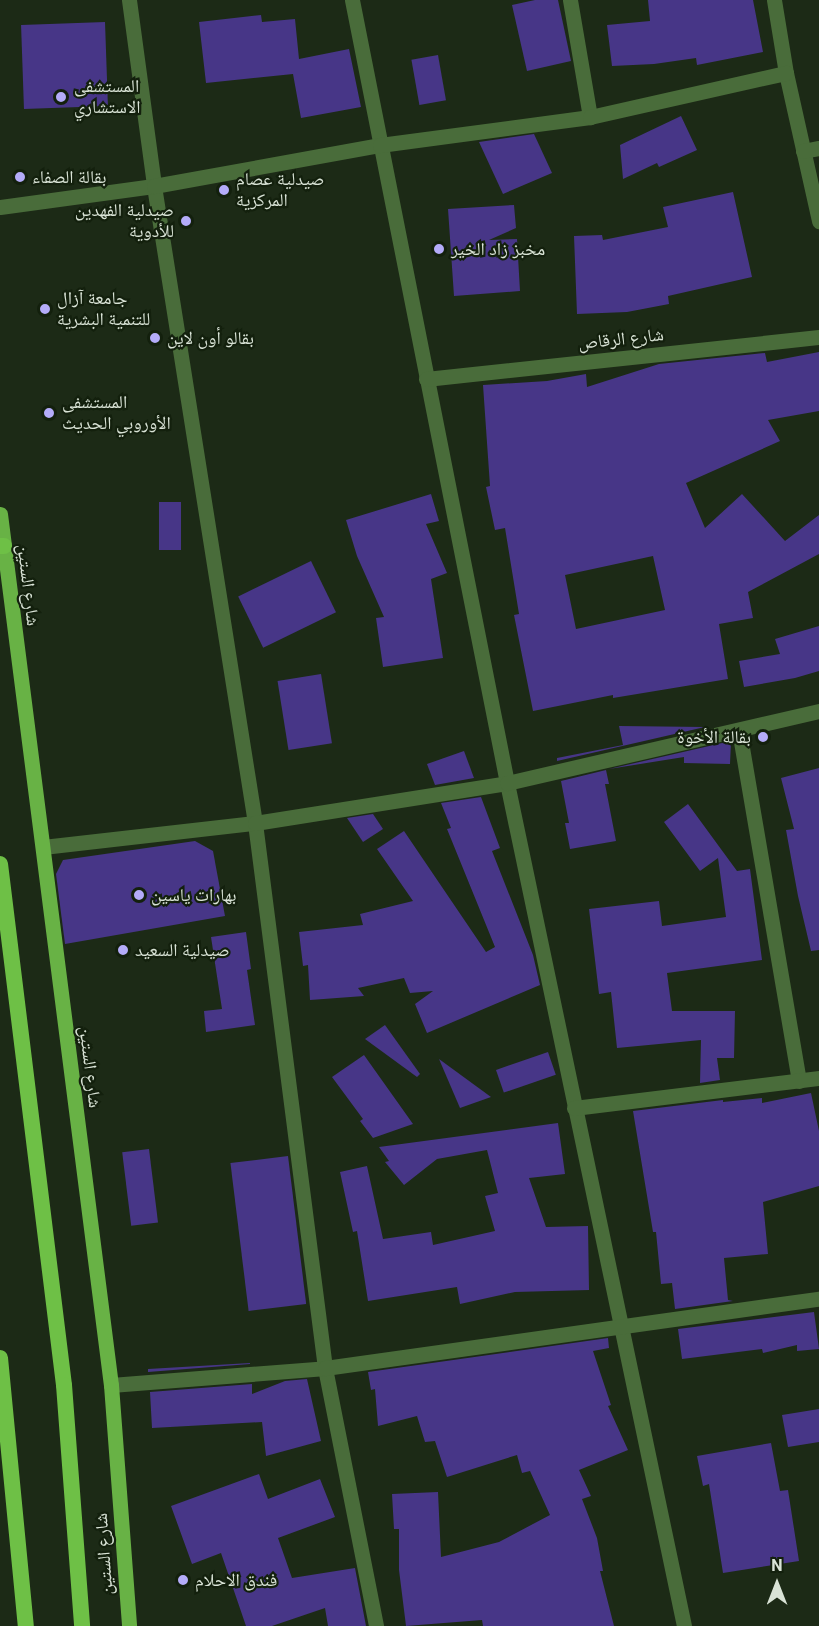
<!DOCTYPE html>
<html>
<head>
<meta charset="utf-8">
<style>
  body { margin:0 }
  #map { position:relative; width:819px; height:1626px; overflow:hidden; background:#1c2a16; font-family:Roboto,"Noto Naskh Arabic",sans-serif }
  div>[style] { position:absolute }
  .building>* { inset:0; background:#473687; transform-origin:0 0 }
  .minor>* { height:15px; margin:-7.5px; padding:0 7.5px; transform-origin:7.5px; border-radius:7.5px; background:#496c3a }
  .tertiary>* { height:15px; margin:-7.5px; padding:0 7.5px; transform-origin:7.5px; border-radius:7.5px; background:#496c3a }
  .primary>* { height:15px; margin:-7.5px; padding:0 7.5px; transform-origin:7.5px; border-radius:7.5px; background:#68b245 }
  .trunk>* { height:16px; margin:-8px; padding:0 8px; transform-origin:8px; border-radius:8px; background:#6ec046 }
  .dots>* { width:16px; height:16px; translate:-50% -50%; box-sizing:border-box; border:3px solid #13200d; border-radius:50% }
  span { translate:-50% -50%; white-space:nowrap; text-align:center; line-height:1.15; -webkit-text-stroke:4.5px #13200d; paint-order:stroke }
  .poi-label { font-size:18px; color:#d9e3d6 }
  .left { translate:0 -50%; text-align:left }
  .right { translate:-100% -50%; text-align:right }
  .street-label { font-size:18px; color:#d9e3d6 }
  .north { position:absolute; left:747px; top:1554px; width:60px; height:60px; -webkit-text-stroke:4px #13200d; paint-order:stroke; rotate:0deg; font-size:16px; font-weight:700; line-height:24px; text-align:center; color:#d9e3d6 }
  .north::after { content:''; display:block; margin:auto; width:21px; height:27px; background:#d9e3d6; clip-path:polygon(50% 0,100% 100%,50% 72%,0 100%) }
</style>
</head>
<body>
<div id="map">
  <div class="building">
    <div style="clip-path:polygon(535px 0,558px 0,571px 61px,527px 71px,512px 5px)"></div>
    <div style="clip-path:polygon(648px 0,753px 0,763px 52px,697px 65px,696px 58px,654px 64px,612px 66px,607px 25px,650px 21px)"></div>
    <div style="clip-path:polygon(261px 15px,262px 22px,295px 19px,299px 59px,349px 49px,361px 107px,301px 118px,293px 74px,206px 83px,199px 22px)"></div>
    <div style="left:105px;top:22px;width:84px;height:84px;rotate:88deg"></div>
    <div style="left:438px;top:55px;width:46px;height:27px;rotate:80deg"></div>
    <div style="clip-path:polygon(681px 116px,697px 150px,659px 167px,657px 163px,623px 179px,620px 145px)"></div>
    <div style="clip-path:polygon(534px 134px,552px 173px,503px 194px,479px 142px)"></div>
    <div style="clip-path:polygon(733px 192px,752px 277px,668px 296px,669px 304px,627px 312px,577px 314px,574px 236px,602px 235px,603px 240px,668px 227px,663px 207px)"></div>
    <div style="clip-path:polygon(514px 205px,516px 228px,489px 240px,517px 239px,520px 291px,454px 296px,448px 209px)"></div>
    <div style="clip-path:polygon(evenodd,819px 352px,819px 411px,768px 420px,780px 441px,686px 483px,705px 528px,742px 494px,785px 541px,819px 515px,819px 554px,748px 592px,753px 618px,719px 624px,728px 679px,613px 698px,613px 695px,533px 711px,514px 615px,519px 614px,505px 528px,495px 530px,486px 487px,490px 486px,483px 385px,547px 381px,586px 374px,587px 387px,659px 364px,765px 353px,767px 362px,819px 352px,653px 556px,665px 610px,576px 629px,565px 575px,653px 556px)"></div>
    <div style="clip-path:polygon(431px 494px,439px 521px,426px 524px,447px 573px,431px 579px,443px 658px,383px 667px,376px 618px,384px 617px,357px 556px,346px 520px)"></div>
    <div style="left:159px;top:502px;width:22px;height:48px"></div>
    <div style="left:311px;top:561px;width:57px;height:81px;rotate:64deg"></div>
    <div style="clip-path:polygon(819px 626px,819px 671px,795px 678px,744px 687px,739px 661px,780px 654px,775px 639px)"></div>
    <div style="left:321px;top:674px;width:70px;height:44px;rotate:81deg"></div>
    <div style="clip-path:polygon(619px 726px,705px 727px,557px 761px,557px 758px,623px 745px)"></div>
    <div style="clip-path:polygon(731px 741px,730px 764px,684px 763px,684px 757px,609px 769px)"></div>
    <div style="clip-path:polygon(464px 751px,474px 778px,435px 785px,427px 764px)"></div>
    <div style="clip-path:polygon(819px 768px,819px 950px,811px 951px,798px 896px,786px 830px,794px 829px,781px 778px)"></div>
    <div style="clip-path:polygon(606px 770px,609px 784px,605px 784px,616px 841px,570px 849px,565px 823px,569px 823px,561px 781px)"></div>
    <div style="clip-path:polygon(481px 797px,500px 848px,492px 851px,533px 955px,540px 985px,427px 1033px,415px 1004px,433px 991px,410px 993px,404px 978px,358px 988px,364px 996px,310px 1000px,308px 965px,303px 966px,299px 932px,363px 925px,360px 914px,413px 901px,377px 849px,404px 831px,486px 952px,495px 947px,447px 829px,451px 828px,441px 803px)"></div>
    <div style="clip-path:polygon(688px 804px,737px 871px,750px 869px,762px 960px,667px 973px,672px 1011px,735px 1011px,734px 1058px,717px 1058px,720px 1080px,700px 1083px,701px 1040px,617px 1048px,611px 992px,599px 994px,589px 909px,659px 901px,662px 926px,726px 917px,718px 858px,700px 871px,664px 822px)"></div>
    <div style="clip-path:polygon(373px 814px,383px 829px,363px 842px,347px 818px)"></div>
    <div style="clip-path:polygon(195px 841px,213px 851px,225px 916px,65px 944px,56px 874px,63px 860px)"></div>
    <div style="clip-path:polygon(246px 932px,251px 969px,247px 970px,255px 1025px,206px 1032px,204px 1011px,222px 1009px,211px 937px)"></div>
    <div style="clip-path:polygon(385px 1025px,420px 1074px,417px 1077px,365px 1039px)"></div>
    <div style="left:548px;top:1052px;width:24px;height:55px;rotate:71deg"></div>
    <div style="clip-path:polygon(364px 1055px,413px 1124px,373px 1138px,360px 1121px,363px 1119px,332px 1077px)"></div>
    <div style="clip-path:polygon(439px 1059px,491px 1097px,460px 1108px)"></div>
    <div style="clip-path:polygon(811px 1093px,819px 1131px,819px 1186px,763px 1202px,768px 1254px,724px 1258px,728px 1300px,733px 1301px,675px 1309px,672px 1283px,661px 1284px,656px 1232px,653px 1232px,633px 1111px,723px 1100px,723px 1102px,762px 1098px,762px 1103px)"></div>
    <div style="clip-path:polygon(558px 1123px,565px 1174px,529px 1178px,546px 1227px,588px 1226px,589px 1290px,515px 1292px,460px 1304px,457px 1287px,368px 1301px,357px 1231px,353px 1232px,340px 1172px,367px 1166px,383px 1239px,431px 1232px,433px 1245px,495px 1231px,485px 1196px,498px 1193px,487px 1150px,437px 1159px,404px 1185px,385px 1162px,389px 1161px,379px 1147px)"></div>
    <div style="left:149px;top:1149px;width:74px;height:27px;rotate:83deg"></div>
    <div style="left:288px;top:1156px;width:149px;height:58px;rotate:83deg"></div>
    <div style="clip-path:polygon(814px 1312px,819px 1349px,797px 1351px,797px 1345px,763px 1353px,762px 1349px,682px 1359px,678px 1329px)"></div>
    <div style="clip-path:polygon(608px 1338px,609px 1348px,593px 1351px,611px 1405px,608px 1406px,628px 1450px,579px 1470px,591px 1496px,582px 1499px,597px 1538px,603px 1571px,600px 1571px,614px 1626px,483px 1626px,482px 1620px,406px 1626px,399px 1570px,399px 1529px,394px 1529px,392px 1494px,438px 1492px,441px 1557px,499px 1542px,550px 1515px,530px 1471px,522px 1473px,517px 1455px,447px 1477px,435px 1441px,425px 1442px,417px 1416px,378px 1426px,375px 1389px,371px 1390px,368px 1372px)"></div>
    <div style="clip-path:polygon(250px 1363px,250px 1364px,148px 1372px,148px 1369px)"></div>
    <div style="clip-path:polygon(307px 1379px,321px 1441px,266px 1456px,262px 1422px,152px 1428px,150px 1392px,252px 1384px,252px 1394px,285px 1381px)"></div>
    <div style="clip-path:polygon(819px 1409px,819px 1442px,788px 1447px,782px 1415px)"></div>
    <div style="clip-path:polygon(771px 1443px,780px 1491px,788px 1490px,799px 1561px,723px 1573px,709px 1484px,703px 1486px,697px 1456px)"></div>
    <div style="clip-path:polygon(259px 1474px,268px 1499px,320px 1479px,335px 1517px,278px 1538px,292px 1578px,355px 1568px,366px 1626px,328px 1626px,325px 1608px,272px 1626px,246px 1626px,221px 1553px,192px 1564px,171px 1506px)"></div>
  </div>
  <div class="minor">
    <div style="left:129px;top:0;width:188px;rotate:82.3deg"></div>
    <div style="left:154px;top:186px;width:645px;rotate:80.99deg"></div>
    <div style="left:255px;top:823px;width:549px;rotate:82.68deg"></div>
    <div style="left:325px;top:1368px;width:263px;rotate:78.8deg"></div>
    <div style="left:352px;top:0;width:798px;rotate:78.8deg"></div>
    <div style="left:507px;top:783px;width:861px;rotate:78.14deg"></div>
    <div style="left:570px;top:0;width:119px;rotate:80.3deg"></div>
    <div style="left:774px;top:0;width:74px;rotate:80.7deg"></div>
    <div style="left:786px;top:73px;width:152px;rotate:77.4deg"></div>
    <div style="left:803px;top:151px;width:16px;rotate:-11deg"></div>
    <div style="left:0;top:207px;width:155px;rotate:-7.8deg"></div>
    <div style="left:154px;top:186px;width:230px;rotate:-10.3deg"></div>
    <div style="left:380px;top:145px;width:212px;rotate:-7.6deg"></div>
    <div style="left:590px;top:117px;width:201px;rotate:-12.7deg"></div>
    <div style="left:739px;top:730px;width:356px;rotate:80.3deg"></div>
    <div style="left:43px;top:847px;width:213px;rotate:-6.5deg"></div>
    <div style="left:255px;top:823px;width:255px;rotate:-9deg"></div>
    <div style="left:507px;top:783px;width:320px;rotate:-13deg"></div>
    <div style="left:574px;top:1108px;width:247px;rotate:-7deg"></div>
    <div style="left:111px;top:1385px;width:215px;rotate:-4.5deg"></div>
    <div style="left:325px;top:1368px;width:499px;rotate:-8deg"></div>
  </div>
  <div class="tertiary">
    <div style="left:426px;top:379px;width:395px;rotate:-6.1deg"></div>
  </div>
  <div class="primary">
    <div style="left:0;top:514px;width:878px;rotate:82.74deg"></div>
    <div style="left:111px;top:1385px;width:242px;rotate:85.7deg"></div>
  </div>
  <div class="trunk">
    <div style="left:0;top:546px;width:4px"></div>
    <div style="left:0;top:864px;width:525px;rotate:83deg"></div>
    <div style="left:64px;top:1385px;width:242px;rotate:85.7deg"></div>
    <div style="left:0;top:1358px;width:269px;rotate:84.5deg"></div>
  </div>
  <div class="dots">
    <div style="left:61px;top:97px;background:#b4acf9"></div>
    <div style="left:20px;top:177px;background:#b4acf9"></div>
    <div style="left:224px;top:190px;background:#b4acf9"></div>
    <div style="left:186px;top:221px;background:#b4acf9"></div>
    <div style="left:439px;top:249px;background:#b4acf9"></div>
    <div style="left:45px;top:309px;background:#b4acf9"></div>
    <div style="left:155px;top:338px;background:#b4acf9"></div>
    <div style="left:49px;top:413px;background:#b4acf9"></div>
    <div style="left:763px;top:737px;background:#b4acf9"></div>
    <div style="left:139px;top:895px;background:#b4acf9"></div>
    <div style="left:123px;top:950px;background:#b4acf9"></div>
    <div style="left:183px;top:1580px;background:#b4acf9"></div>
  </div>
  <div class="poi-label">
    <span class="left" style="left:74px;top:97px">المستشفى<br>الاستشاري</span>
    <span class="left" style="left:32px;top:177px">بقالة الصفاء</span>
    <span class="left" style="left:236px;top:190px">صيدلية عصام<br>المركزية</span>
    <span class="right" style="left:174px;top:221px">صيدلية الفهدين<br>للأدوية</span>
    <span class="left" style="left:451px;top:249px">مخبز زاد الخير</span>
    <span class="left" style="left:57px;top:309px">جامعة آزال<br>للتنمية البشرية</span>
    <span class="left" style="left:167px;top:338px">بقالو أون لاين</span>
    <span class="left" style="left:62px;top:413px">المستشفى<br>الأوروبي الحديث</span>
    <span class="right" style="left:751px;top:737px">بقالة الأخوة</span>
    <span class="left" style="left:151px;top:895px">بهارات ياسين</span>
    <span class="left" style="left:135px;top:950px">صيدلية السعيد</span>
    <span class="left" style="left:195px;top:1580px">فندق الاحلام</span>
  </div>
  <div class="street-label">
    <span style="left:621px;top:339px;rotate:-6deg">شارع الرقاص</span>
    <span style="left:28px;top:585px;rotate:83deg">شارع الستين</span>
    <span style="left:90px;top:1067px;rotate:83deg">شارع الستين</span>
    <span style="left:104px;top:1554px;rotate:-94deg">شارع الستين</span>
  </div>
  <div class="north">N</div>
</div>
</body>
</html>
